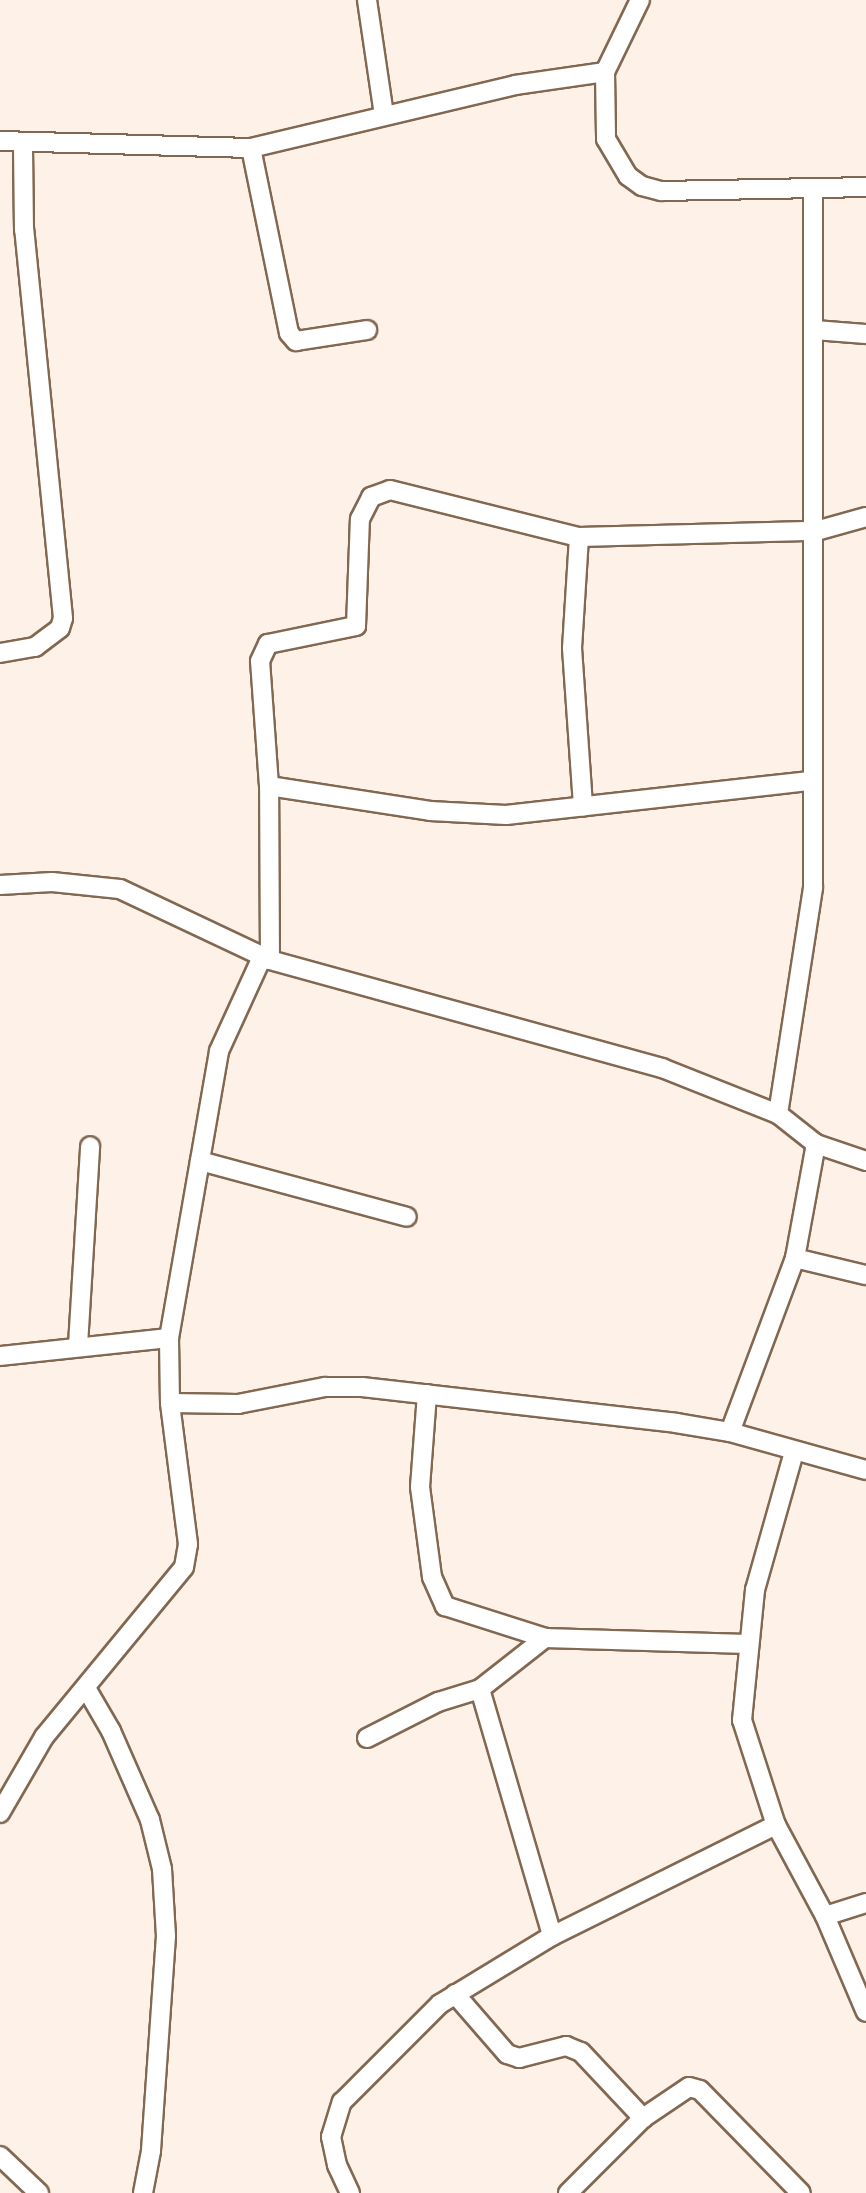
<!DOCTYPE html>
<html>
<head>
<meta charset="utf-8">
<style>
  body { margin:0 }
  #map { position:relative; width:866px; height:2193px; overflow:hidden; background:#fef2e8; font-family:"Space Grotesk",sans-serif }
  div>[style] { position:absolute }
  .roads { filter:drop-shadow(2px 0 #826851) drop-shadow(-2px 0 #826851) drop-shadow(0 2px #826851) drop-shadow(0 -2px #826851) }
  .minor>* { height:18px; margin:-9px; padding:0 9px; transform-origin:9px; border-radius:9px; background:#fff }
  span { translate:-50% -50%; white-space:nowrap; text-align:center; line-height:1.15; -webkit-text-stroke:5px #fff; paint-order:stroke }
</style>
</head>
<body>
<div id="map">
  <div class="roads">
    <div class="minor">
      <div style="left:367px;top:0;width:116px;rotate:81.6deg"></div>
      <div style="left:605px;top:72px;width:67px;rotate:89.1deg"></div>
      <div style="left:606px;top:139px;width:43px;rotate:59.3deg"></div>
      <div style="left:628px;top:176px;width:17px;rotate:36deg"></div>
      <div style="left:642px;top:186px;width:20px;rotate:15deg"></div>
      <div style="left:661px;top:191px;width:205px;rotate:-1.1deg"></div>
      <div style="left:0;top:141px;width:251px;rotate:1.6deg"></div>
      <div style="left:251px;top:148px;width:271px;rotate:-13.4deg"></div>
      <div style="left:515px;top:85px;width:91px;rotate:-8.2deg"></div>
      <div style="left:605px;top:72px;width:80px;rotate:-64.1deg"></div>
      <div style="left:251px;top:148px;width:189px;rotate:78.4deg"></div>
      <div style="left:289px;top:333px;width:11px;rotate:49deg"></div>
      <div style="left:296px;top:341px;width:72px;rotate:-8.8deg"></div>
      <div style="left:814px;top:330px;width:52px;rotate:4.4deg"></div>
      <div style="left:579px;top:537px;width:111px;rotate:93.6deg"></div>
      <div style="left:572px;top:648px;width:159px;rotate:86deg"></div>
      <div style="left:0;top:653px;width:36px;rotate:-10deg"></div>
      <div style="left:35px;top:647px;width:31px;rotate:-37deg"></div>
      <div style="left:60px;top:628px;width:10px;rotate:-73deg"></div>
      <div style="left:63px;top:618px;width:390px;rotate:-95.7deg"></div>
      <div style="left:24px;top:230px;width:87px;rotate:-90.7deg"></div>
      <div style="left:269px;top:786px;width:163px;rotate:8.8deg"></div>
      <div style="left:430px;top:811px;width:76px;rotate:3deg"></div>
      <div style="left:506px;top:815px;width:306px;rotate:-6.4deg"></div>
      <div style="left:0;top:885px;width:52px;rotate:-3.3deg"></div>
      <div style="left:52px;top:882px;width:68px;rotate:5.9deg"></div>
      <div style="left:120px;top:889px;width:166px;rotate:25.3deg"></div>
      <div style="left:270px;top:960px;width:407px;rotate:15.4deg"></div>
      <div style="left:662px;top:1068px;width:125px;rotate:21.6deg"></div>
      <div style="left:778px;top:1114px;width:48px;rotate:38.3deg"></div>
      <div style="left:816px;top:1144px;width:53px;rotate:18.8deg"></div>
      <div style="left:270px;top:960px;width:174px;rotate:-90.3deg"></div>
      <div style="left:269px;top:786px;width:125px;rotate:-94.1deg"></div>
      <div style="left:260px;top:661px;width:19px;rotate:-65deg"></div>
      <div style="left:268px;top:644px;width:90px;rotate:-11.6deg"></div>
      <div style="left:356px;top:626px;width:107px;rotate:-87.9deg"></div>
      <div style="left:360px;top:519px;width:25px;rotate:-63deg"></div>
      <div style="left:371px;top:497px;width:20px;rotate:-20deg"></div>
      <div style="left:390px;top:490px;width:195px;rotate:14deg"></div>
      <div style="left:579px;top:537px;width:237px;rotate:-1.5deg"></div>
      <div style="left:816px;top:531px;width:52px;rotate:-15.6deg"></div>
      <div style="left:778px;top:1114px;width:229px;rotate:-81.2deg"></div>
      <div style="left:813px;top:888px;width:699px;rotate:-90deg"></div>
      <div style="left:200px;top:1161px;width:214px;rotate:15.1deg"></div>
      <div style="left:795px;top:1258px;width:73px;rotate:13.5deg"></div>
      <div style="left:78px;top:1345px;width:199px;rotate:-86.5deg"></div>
      <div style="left:0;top:1356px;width:170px;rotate:-6.1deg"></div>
      <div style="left:427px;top:1394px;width:93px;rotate:94.3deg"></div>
      <div style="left:420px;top:1487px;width:91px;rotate:82.4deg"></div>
      <div style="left:432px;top:1577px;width:32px;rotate:66deg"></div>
      <div style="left:445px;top:1606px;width:105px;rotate:17.7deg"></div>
      <div style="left:170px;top:1403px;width:68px;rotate:0.8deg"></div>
      <div style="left:238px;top:1404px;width:89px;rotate:-11.1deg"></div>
      <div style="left:325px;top:1387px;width:37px"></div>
      <div style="left:362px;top:1387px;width:316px;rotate:6.5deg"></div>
      <div style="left:676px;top:1423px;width:55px;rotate:9.5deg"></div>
      <div style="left:730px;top:1432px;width:141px;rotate:15.6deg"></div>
      <div style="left:730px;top:1432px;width:186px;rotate:-69.5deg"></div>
      <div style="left:795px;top:1258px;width:116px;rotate:-79.6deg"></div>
      <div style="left:794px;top:1452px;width:143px;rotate:105.8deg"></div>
      <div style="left:755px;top:1590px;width:131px;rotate:95.7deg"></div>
      <div style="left:742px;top:1720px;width:110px;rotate:72.1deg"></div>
      <div style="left:776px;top:1825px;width:103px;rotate:61.7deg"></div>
      <div style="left:825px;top:1916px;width:104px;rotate:66.9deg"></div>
      <div style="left:86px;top:1688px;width:50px;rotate:59.8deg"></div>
      <div style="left:111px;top:1731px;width:97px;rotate:66.3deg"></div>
      <div style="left:150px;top:1820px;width:50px;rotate:76.2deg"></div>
      <div style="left:162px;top:1869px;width:67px;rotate:86.6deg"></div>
      <div style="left:166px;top:1936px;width:216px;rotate:94deg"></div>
      <div style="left:151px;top:2151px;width:43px;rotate:100.8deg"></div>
      <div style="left:480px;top:1689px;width:257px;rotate:73.7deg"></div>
      <div style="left:367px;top:1738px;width:80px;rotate:-26.9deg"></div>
      <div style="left:438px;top:1702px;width:44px;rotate:-17.2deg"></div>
      <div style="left:480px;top:1689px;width:83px;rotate:-38.1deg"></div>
      <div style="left:545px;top:1638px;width:202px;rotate:1.7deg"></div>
      <div style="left:0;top:1813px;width:88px;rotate:-59.9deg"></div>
      <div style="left:44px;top:1737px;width:220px;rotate:-50.5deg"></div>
      <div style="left:184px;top:1567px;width:23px;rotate:-80deg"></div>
      <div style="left:188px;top:1544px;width:142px;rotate:-97.3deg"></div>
      <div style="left:170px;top:1403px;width:65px;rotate:-90.9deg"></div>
      <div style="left:169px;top:1338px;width:291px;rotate:-80.1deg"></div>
      <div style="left:219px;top:1051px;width:103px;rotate:-65.4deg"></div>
      <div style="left:825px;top:1916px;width:43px;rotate:-17.6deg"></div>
      <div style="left:455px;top:1994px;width:79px;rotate:49.1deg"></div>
      <div style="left:507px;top:2054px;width:13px;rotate:18deg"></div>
      <div style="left:519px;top:2058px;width:49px;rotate:-14.3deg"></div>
      <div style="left:566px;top:2046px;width:16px;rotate:22deg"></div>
      <div style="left:581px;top:2052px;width:91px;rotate:46.8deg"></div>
      <div style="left:0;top:2156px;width:54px;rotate:43.5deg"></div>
      <div style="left:350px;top:2193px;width:31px;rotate:-115deg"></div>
      <div style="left:337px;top:2165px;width:29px;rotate:-102deg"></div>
      <div style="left:331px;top:2137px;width:37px;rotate:-73deg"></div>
      <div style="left:342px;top:2102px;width:139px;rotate:-45deg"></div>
      <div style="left:440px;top:2004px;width:131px;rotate:-31.3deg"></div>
      <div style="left:552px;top:1936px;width:250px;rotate:-26.4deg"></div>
      <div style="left:568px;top:2193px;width:106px;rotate:-45deg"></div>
      <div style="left:643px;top:2118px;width:55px;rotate:-34deg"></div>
      <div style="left:689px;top:2087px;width:11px;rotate:15deg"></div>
      <div style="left:700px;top:2090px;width:144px;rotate:45.6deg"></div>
    </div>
  </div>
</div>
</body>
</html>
